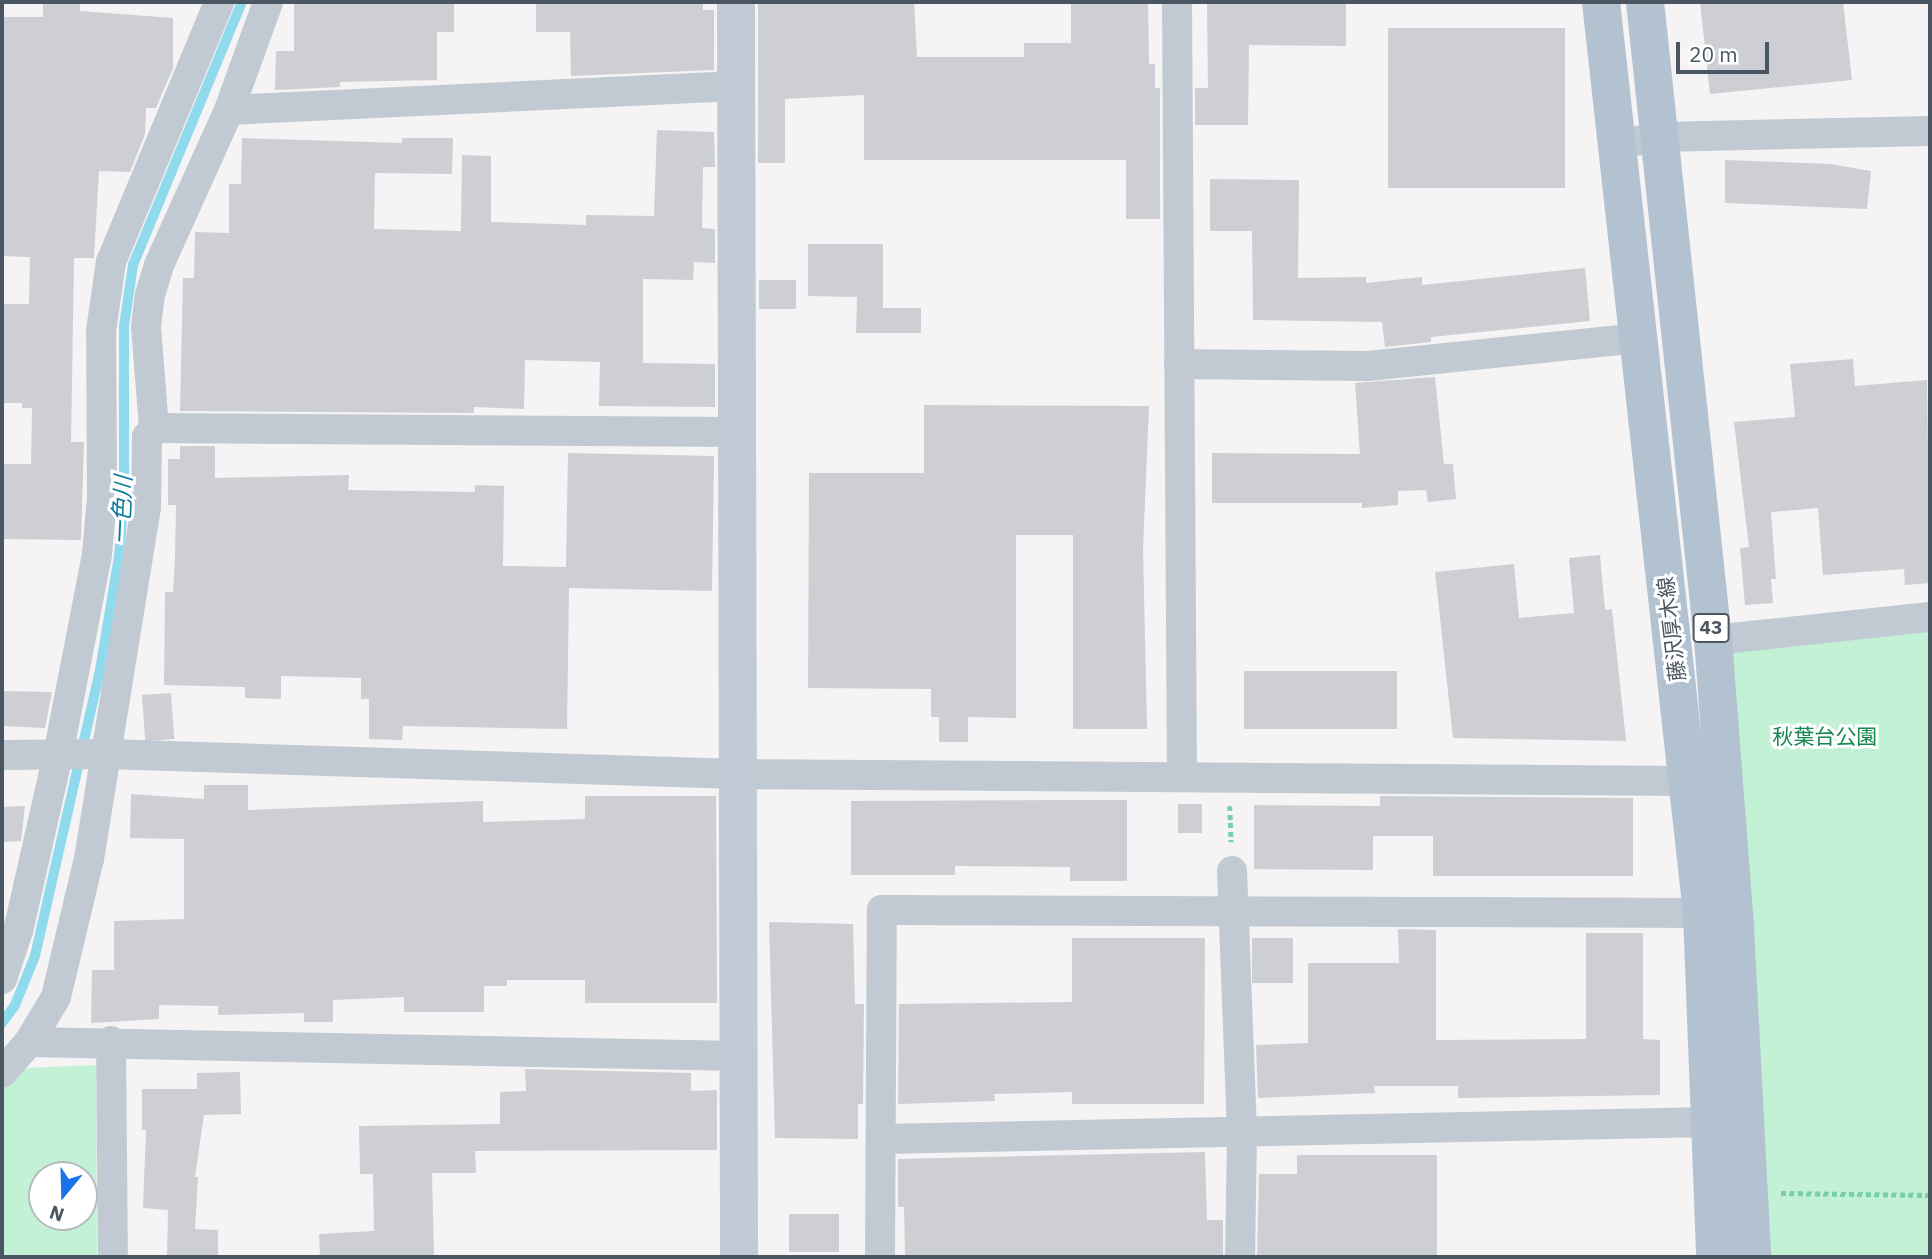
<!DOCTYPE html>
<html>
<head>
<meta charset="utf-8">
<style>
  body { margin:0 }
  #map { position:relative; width:1932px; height:1259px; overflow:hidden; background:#f5f3f3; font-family:"IBM Plex Sans","Noto Sans JP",sans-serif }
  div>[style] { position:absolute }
  .green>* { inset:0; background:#c3f1d5 }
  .stream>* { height:10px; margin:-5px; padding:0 5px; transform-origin:5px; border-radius:5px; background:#90daee }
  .building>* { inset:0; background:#cdcfd5; transform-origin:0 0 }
  .path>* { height:4.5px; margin-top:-2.25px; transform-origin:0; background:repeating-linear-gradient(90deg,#7ad0a6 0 5px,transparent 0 8.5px) }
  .street>* { height:30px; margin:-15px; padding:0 15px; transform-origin:15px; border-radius:15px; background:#c1cad2 }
  .secondary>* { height:38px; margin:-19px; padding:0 19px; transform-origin:19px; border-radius:19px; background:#c1cbd6 }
  .primary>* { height:38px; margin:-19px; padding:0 19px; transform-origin:19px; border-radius:19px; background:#b3c2d1 }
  span { translate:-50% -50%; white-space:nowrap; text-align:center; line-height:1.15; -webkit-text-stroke:6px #fff; paint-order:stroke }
  .shield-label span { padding:2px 5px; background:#fff; border:2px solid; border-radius:5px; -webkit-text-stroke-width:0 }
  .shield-label { font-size:19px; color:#4a5661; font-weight:700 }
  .street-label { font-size:21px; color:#4a5661 }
  .park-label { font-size:21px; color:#17864f }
  .water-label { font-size:23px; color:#0c7c9b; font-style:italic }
  .frame { position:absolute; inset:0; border:4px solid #4a5661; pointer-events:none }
  .north { position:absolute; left:28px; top:1161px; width:70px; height:70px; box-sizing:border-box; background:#fff; border:2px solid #b7bbc0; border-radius:50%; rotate:199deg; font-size:19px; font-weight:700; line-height:28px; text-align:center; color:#4a5661 }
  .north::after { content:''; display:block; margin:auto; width:24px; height:32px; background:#1a73e8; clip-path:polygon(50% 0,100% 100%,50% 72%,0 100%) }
  .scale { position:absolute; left:1676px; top:42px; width:93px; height:32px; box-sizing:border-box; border:4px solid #4a5661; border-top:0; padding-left:9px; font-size:21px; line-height:24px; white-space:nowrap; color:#4a5661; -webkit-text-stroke:5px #fff; paint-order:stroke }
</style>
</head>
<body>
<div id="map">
  <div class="green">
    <div style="clip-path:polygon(1930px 617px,1930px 1257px,1751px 1257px,1713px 640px)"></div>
    <div style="clip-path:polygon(evenodd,96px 1065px,97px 1257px,2px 1257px,2px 1091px,27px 1068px,96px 1065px,42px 1175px,84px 1175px,84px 1217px,42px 1217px,42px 1175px)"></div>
  </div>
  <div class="stream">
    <div style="left:2px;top:1023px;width:22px;rotate:-54deg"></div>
    <div style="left:15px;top:1005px;width:53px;rotate:-67.8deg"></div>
    <div style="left:35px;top:956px;width:293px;rotate:-77.2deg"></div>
    <div style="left:100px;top:670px;width:116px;rotate:-80.5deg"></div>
    <div style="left:119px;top:556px;width:61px;rotate:-85.3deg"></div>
    <div style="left:124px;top:495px;width:169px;rotate:-90deg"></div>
    <div style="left:124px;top:326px;width:62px;rotate:-81.6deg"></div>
    <div style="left:133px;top:265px;width:285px;rotate:-67.5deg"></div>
  </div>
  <div class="building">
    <div style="clip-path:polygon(43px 2px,80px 2px,80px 11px,173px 18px,173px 68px,156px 108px,146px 108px,145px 134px,130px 172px,99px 171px,94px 258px,74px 258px,71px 442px,84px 442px,81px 540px,2px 539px,2px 464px,31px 464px,32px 408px,22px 408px,22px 403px,2px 403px,2px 304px,29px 304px,30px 257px,2px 256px,2px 17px,43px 17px)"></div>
    <div style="clip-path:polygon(294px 2px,454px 2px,454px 32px,437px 32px,437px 80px,340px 82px,340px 87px,275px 90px,276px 51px,294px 51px)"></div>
    <div style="clip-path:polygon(536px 2px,703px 2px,703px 10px,714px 10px,714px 70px,571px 76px,570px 32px,536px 32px)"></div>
    <div style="clip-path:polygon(758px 2px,914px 2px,917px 57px,1024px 57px,1024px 43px,1071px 43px,1071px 2px,1148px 2px,1149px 64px,1155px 64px,1155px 88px,1160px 88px,1160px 219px,1126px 219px,1126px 160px,864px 160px,864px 95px,785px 99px,785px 163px,758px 163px)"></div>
    <div style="clip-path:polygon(1207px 2px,1346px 2px,1346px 46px,1249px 45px,1248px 125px,1195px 125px,1195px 88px,1208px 88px)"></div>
    <div style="clip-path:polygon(1700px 2px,1843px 2px,1852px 80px,1710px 94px)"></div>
    <div style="left:1388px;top:28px;width:177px;height:160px"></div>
    <div style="clip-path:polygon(657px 130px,714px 132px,715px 167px,703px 167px,702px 228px,715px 229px,715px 263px,694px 262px,693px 280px,643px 279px,643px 363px,715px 364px,715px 407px,599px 406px,600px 362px,525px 360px,524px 409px,474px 407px,474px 413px,180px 411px,183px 278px,194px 278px,195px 232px,229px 233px,229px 184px,241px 184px,242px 138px,402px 143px,402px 138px,453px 138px,452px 174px,375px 173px,374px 229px,461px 231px,462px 155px,491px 156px,491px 222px,586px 225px,586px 215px,654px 216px)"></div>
    <div style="clip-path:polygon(1725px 160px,1830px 164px,1871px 171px,1867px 209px,1725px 203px)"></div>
    <div style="clip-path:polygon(1210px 179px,1299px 180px,1298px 278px,1366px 277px,1366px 283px,1422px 277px,1422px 285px,1585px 268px,1590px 321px,1431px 337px,1431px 342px,1385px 347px,1382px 322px,1253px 320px,1252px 231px,1210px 231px)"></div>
    <div style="clip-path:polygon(808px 244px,883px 244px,883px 308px,921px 308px,921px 333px,856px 333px,857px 297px,808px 296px)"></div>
    <div style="left:796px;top:280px;width:29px;height:37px;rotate:90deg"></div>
    <div style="clip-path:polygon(1853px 359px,1855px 386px,1927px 380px,1930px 583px,1905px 585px,1904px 569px,1823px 575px,1818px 508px,1771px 512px,1776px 579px,1771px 579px,1773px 603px,1745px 605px,1740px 548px,1749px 547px,1734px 422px,1795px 417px,1790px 364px)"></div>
    <div style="clip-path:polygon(1435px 377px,1444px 464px,1453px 464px,1456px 499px,1428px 502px,1426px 490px,1398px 491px,1398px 505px,1362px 508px,1362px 503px,1212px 503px,1212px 453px,1360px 454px,1355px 383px)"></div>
    <div style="clip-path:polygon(924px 405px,1149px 406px,1143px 549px,1147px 729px,1073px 729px,1073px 535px,1016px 535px,1016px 718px,968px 717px,968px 742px,939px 742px,939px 717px,931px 717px,931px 689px,808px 688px,809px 473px,924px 473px)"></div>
    <div style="clip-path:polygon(180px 446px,215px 446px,215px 478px,349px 475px,348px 490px,475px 492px,475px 485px,504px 486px,503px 566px,566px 567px,568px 453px,714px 456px,712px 591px,569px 588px,567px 729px,403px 726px,402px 740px,369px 739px,369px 699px,361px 699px,361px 678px,281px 676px,281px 699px,245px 698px,245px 687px,164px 685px,165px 592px,173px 592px,175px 558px,176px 505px,168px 505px,168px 459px,180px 459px)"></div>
    <div style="clip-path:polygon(1600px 555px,1605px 610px,1612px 609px,1626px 741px,1453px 738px,1435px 572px,1514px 564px,1519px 618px,1574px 613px,1569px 558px)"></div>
    <div style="left:1244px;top:671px;width:153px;height:58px"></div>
    <div style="clip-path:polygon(2px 691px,52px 692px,45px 728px,2px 726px)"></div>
    <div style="left:171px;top:693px;width:46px;height:29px;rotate:86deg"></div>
    <div style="clip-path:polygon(204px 785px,248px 785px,248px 810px,483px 801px,483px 822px,585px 819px,585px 796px,716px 796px,717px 1003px,585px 1003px,585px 980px,507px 980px,507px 986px,484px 986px,484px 1012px,404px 1012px,404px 997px,333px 1000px,333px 1022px,304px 1022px,304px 1013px,218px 1015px,218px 1006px,159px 1005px,159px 1019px,91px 1023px,92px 970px,114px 970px,114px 921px,184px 919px,184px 839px,130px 838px,131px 794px,204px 799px)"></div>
    <div style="clip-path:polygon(1380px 796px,1633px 798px,1633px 876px,1433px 876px,1433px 836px,1373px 836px,1373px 870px,1254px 869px,1254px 805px,1380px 806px)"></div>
    <div style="clip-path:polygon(1068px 800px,1127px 800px,1127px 881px,1070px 881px,1070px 867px,955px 866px,955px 875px,851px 875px,851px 801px)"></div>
    <div style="left:1178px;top:804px;width:24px;height:29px"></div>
    <div style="clip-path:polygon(25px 806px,21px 841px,2px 842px,2px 807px)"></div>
    <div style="clip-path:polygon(769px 922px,853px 924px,855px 1004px,864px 1004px,863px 1104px,858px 1104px,858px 1139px,775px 1138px)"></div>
    <div style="clip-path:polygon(1398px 929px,1436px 930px,1436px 1040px,1586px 1039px,1586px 933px,1643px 933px,1643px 1039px,1660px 1040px,1660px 1095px,1458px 1098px,1458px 1086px,1374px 1086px,1375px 1093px,1258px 1098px,1256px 1045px,1308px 1043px,1308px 963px,1399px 963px)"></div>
    <div style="clip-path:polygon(1072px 938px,1205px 938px,1204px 1104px,1072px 1104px,1072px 1092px,994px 1094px,995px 1101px,898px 1104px,899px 1004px,1072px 1002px)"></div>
    <div style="left:1252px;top:938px;width:41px;height:45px"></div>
    <div style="clip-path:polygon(525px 1069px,691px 1073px,691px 1091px,717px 1090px,717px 1150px,475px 1151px,476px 1173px,432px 1173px,434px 1257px,320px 1257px,319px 1234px,374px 1231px,373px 1174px,360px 1174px,359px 1126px,500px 1124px,500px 1092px,526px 1091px)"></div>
    <div style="clip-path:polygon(240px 1072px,241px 1114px,204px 1115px,195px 1177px,198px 1177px,195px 1229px,218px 1230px,218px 1257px,167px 1257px,168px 1210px,143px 1208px,146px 1130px,142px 1130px,142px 1089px,197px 1089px,197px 1073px)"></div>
    <div style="clip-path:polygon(1205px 1152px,1207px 1220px,1223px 1220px,1223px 1257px,905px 1257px,904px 1207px,898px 1207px,898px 1159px)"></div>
    <div style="clip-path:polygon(1297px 1155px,1437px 1155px,1437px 1257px,1257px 1257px,1259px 1174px,1297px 1174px)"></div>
    <div style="left:789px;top:1214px;width:50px;height:38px"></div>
  </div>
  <div class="path">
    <div style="left:1230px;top:806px;width:36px;rotate:88deg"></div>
    <div style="left:1781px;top:1193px;width:149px;rotate:0.8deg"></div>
  </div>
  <div class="street">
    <div style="left:1177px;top:2px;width:775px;rotate:89.63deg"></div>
    <div style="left:229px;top:110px;width:508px;rotate:-2.71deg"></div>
    <div style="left:1616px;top:144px;width:47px;rotate:-8.7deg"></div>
    <div style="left:1662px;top:137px;width:268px;rotate:-1.3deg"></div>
    <div style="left:1179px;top:364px;width:189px;rotate:0.6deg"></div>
    <div style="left:1368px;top:366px;width:274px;rotate:-5.9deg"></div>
    <div style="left:154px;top:428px;width:585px;rotate:0.39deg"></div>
    <div style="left:1713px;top:640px;width:218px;rotate:-6.1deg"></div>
    <div style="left:2px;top:755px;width:105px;rotate:-0.5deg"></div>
    <div style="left:107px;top:754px;width:631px;rotate:1.82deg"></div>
    <div style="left:738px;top:774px;width:950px;rotate:0.42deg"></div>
    <div style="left:1232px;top:871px;width:261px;rotate:87.8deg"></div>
    <div style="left:1242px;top:1132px;width:125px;rotate:90.9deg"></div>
    <div style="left:2px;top:979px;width:51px;rotate:-71.6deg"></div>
    <div style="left:18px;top:931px;width:180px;rotate:-77.2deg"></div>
    <div style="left:58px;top:755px;width:205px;rotate:-79deg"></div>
    <div style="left:97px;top:554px;width:56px;rotate:-84.9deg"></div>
    <div style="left:102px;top:498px;width:167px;rotate:-90.3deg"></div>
    <div style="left:101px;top:331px;width:70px;rotate:-81.8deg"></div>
    <div style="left:111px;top:262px;width:282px;rotate:-67.4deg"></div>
    <div style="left:111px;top:1041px;width:216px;rotate:89.5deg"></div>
    <div style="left:29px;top:1042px;width:710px;rotate:1.13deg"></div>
    <div style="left:2px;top:1073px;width:41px;rotate:-48.9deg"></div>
    <div style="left:29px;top:1042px;width:52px;rotate:-59deg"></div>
    <div style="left:56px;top:997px;width:142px;rotate:-76.6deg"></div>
    <div style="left:89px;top:859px;width:356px;rotate:-80.8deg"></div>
    <div style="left:146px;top:508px;width:71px;rotate:-89.2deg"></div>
    <div style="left:147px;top:437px;width:11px;rotate:-52deg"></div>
    <div style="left:154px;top:428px;width:102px;rotate:-94.5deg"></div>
    <div style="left:146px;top:326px;width:31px;rotate:-83deg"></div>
    <div style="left:150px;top:295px;width:31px;rotate:-73deg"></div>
    <div style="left:159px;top:265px;width:170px;rotate:-65.7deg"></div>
    <div style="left:229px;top:110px;width:115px;rotate:-70.1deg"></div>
    <div style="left:881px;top:1139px;width:830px;rotate:-1.17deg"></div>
    <div style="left:880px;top:1257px;width:347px;rotate:-89.7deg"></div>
    <div style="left:882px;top:910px;width:820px;rotate:0.21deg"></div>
  </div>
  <div class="secondary">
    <div style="left:736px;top:2px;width:1255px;rotate:89.86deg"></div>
  </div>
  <div class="primary">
    <div style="left:1601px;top:2px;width:917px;rotate:83.67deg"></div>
    <div style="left:1702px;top:913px;width:344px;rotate:87.8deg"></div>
    <div style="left:1645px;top:2px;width:642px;rotate:83.92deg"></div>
    <div style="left:1713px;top:640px;width:289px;rotate:85.6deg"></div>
    <div style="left:1735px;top:928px;width:329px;rotate:87deg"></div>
  </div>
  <div class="shield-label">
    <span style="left:1711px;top:628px">43</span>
  </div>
  <div class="street-label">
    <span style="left:1671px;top:629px;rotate:-97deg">藤沢厚木線</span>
  </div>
  <div class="park-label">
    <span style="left:1825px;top:736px">秋葉台公園</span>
  </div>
  <div class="water-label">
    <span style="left:121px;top:510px;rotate:-87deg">一色川</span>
  </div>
  <div class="frame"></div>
  <div class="north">N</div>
  <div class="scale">20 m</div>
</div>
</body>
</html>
